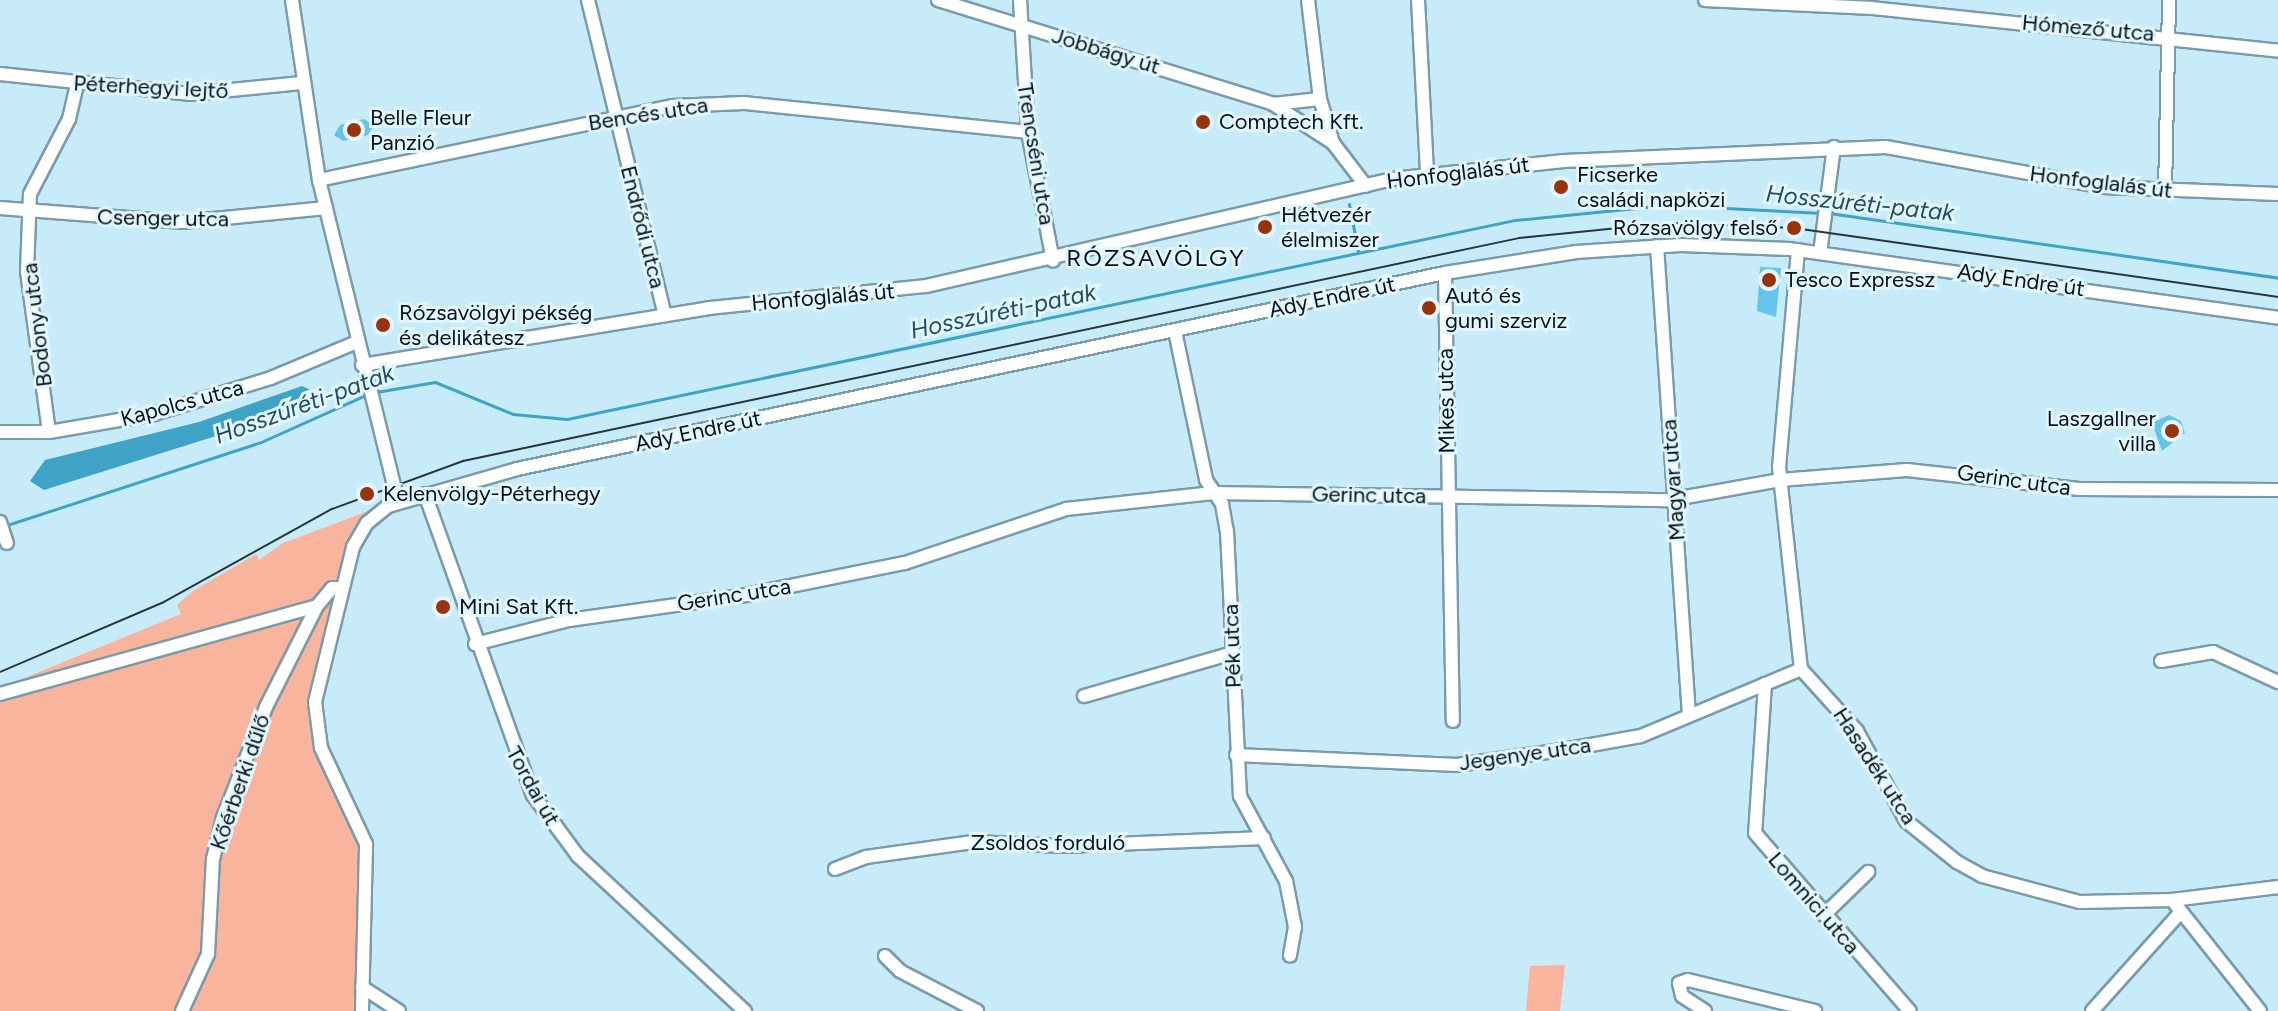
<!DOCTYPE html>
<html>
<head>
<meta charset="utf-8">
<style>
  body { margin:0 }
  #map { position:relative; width:2278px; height:1011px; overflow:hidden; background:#c8ebfa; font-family:Figtree,sans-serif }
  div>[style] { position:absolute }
  .green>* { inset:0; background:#f9b49e }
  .water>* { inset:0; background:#3fa3c7 }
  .stream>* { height:3px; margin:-1.5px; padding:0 1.5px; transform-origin:1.5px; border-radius:1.5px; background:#3fa3c7 }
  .building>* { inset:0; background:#64c4ea }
  .roads { filter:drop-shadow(2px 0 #7a9ba9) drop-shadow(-2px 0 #7a9ba9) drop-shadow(0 2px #7a9ba9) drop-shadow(0 -2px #7a9ba9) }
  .minor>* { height:12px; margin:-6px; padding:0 6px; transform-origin:6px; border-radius:6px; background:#fff }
  .tram>* { height:2px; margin:-1px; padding:0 1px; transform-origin:1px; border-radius:1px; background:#26363c }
  .dots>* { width:22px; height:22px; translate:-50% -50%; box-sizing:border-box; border:4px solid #e1f6ff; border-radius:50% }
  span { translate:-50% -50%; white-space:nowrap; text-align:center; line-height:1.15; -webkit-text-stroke:6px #e1f6ff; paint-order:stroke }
  .street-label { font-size:22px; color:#051116 }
  .poi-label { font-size:22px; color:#051116 }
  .left { translate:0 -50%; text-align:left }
  .right { translate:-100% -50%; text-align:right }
  .water-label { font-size:24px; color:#244e5f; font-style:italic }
  .neighbourhood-label { font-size:24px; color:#051116; letter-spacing:2px }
</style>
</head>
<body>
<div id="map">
  <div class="green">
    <div style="clip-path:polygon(371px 510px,359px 534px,315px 720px,360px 825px,361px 1011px,0 1011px,0 688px,181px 614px,177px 605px,193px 591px,256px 554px,259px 560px,283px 543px)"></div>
    <div style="clip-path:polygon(1565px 965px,1560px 1011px,1526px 1011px,1530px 966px)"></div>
  </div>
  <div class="water">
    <div style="clip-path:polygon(302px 386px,313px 391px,300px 406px,232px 431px,44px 490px,30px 481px,45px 460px,199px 422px)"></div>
  </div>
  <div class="stream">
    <div style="left:1349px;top:204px;width:48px;rotate:79.2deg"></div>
    <div style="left:1829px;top:213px;width:454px;rotate:8.2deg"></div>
    <div style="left:376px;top:392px;width:60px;rotate:-9.6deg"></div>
    <div style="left:435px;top:382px;width:84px;rotate:22.3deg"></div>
    <div style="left:513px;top:414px;width:54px;rotate:5.3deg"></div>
    <div style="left:567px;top:419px;width:969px;rotate:-11.86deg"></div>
    <div style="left:1515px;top:220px;width:152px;rotate:-5.7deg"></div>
    <div style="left:1666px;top:205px;width:156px;rotate:2.9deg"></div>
    <div style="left:4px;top:526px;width:270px;rotate:-18.1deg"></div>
    <div style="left:261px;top:442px;width:117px;rotate:-24.2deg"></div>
  </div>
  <div class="building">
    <div style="clip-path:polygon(364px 119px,374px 125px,368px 135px,343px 141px,334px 135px,340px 125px)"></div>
    <div style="clip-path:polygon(1760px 267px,1781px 268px,1776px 317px,1757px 311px)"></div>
    <div style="clip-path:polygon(2169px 415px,2181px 421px,2185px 433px,2162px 451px,2152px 423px)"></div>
  </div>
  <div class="roads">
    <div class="minor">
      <div style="left:292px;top:0;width:182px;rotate:81.5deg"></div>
      <div style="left:319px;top:180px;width:332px;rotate:76.2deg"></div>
      <div style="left:588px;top:0;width:324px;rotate:76.3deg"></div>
      <div style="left:938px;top:0;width:351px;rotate:17.2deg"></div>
      <div style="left:1273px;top:104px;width:72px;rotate:33deg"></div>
      <div style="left:1333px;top:143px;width:54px;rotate:52.5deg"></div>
      <div style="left:1020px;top:0;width:132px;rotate:86.5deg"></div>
      <div style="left:1028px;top:132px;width:131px;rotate:79deg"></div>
      <div style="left:1308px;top:0;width:100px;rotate:83.1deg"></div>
      <div style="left:1320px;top:99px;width:46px;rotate:73.5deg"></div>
      <div style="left:1418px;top:0;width:173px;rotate:87deg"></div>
      <div style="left:1705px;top:0;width:167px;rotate:2.7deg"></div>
      <div style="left:1872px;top:8px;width:408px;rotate:6deg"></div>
      <div style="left:0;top:74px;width:192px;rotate:6deg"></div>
      <div style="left:191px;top:94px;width:111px;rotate:-5.7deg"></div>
      <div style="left:1273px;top:104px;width:47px;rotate:-6.1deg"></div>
      <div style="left:319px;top:180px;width:362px;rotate:-11.8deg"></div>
      <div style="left:673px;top:106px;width:71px;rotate:-2.4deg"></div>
      <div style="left:744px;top:103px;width:285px;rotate:5.8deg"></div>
      <div style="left:2165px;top:192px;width:192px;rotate:-88.8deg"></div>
      <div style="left:0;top:208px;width:184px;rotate:4.4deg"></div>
      <div style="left:183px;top:222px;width:144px;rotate:-5.6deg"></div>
      <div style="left:1657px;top:246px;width:470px;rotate:86.1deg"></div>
      <div style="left:1798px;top:250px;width:218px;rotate:95deg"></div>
      <div style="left:1779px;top:467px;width:203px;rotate:83.8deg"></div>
      <div style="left:1801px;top:669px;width:84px;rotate:47.9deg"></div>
      <div style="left:1857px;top:731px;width:102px;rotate:61.4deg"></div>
      <div style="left:1906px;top:821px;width:65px;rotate:38.8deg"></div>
      <div style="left:1957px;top:862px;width:29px;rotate:29deg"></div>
      <div style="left:1982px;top:876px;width:101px;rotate:14.9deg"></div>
      <div style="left:2080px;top:902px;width:92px;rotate:-1.2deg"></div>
      <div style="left:1820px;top:253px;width:107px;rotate:-82.5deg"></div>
      <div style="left:1445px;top:273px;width:448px;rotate:89deg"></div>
      <div style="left:1175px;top:331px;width:152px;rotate:78.2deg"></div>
      <div style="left:1206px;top:480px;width:29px;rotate:56deg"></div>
      <div style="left:1222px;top:504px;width:27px;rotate:80deg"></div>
      <div style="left:1227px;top:531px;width:265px;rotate:87.2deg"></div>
      <div style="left:1240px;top:796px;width:97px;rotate:61.6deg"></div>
      <div style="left:1286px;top:881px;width:47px;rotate:78.9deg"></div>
      <div style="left:1295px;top:927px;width:29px;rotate:100deg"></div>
      <div style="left:362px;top:365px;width:352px;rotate:-9.3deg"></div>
      <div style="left:709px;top:308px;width:218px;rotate:-5.8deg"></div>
      <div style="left:926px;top:286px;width:478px;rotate:-12.9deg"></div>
      <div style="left:1392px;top:179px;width:173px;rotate:-6deg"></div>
      <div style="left:1564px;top:161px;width:322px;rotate:-2.5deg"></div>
      <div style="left:1886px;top:147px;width:221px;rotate:10.4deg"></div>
      <div style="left:2103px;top:187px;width:175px;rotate:2.3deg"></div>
      <div style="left:0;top:432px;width:49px"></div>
      <div style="left:49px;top:432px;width:107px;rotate:-9.7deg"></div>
      <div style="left:154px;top:414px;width:122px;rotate:-17.1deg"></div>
      <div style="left:271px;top:378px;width:93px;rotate:-22.7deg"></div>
      <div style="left:49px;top:432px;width:162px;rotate:-97.8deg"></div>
      <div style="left:27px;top:271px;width:77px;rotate:-87.8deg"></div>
      <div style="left:30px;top:194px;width:85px;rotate:-62.5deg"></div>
      <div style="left:69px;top:119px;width:36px;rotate:-77deg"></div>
      <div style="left:425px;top:494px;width:320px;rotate:70.3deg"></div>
      <div style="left:533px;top:795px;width:76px;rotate:53.6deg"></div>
      <div style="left:578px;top:856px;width:228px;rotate:42.9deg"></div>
      <div style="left:0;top:522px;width:22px;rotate:72deg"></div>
      <div style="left:475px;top:644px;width:97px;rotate:-14.3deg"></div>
      <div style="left:569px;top:620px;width:179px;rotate:-8deg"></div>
      <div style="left:746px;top:595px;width:162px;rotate:-11.4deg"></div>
      <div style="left:905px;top:563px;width:170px;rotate:-18.5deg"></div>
      <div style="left:1066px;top:509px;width:148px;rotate:-6.2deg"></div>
      <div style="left:1213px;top:493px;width:456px;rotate:0.9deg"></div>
      <div style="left:1669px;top:500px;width:113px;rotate:-10.2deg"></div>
      <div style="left:1780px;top:480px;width:127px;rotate:-4.5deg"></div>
      <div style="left:1907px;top:470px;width:173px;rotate:6.3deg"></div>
      <div style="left:2079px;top:489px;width:199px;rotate:0.3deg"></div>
      <div style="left:2161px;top:661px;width:53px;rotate:-9.8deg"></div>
      <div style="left:2213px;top:652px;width:72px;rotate:24.8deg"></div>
      <div style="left:1765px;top:684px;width:149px;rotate:93.8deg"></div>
      <div style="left:1755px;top:833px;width:236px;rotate:49deg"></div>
      <div style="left:0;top:694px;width:329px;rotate:-15.5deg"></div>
      <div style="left:317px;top:606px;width:23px;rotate:-50deg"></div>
      <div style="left:332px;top:588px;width:10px"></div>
      <div style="left:1084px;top:696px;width:155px;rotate:-16.1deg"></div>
      <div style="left:1236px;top:755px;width:221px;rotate:2.6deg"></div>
      <div style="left:1457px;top:765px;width:107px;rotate:-8.1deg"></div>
      <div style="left:1563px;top:750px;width:79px;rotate:-10.2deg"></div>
      <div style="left:1641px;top:736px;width:173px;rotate:-22.7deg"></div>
      <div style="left:835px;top:869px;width:33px;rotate:-21deg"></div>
      <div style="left:866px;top:857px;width:108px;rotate:-8deg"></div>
      <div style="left:973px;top:842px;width:91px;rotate:2.5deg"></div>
      <div style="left:1064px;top:846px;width:200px;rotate:-2.3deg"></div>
      <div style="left:1824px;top:915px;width:62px;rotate:-44.3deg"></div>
      <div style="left:885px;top:956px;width:21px;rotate:45deg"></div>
      <div style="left:900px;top:971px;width:87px;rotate:27.5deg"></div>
      <div style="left:362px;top:987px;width:44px;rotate:33deg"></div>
      <div style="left:182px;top:1011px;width:63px;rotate:-65.5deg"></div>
      <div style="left:208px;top:954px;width:95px;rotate:-87deg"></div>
      <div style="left:213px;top:859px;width:42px;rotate:-76.3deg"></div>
      <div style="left:223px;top:818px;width:119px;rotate:-68.8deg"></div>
      <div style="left:266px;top:707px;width:113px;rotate:-63.2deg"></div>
      <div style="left:362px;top:1011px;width:167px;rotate:-88.6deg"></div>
      <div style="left:366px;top:844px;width:106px;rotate:-115.1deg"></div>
      <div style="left:321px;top:748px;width:46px;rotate:-97.4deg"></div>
      <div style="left:315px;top:702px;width:160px;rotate:-76.2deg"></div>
      <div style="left:353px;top:547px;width:28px;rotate:-60deg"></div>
      <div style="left:367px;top:523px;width:27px;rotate:-39deg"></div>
      <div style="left:388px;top:506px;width:134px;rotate:-16deg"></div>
      <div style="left:517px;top:469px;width:948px;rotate:-11.93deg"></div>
      <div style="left:1445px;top:273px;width:133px;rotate:-9.1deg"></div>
      <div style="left:1576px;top:252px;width:105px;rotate:-3.8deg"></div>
      <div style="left:1681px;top:245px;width:108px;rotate:2.1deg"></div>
      <div style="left:1789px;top:249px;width:494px;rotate:8deg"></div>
      <div style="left:1705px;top:1011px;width:27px;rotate:-147deg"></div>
      <div style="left:1682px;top:996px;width:13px;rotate:-103deg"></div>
      <div style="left:1679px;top:983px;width:9px;rotate:-18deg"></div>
      <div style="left:1688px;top:980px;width:131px;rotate:13.7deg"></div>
      <div style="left:2092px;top:1011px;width:130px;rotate:-48.1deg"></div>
      <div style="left:2260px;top:1011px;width:142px;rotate:-128.4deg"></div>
      <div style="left:2172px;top:900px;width:107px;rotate:-7deg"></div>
    </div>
  </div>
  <div class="tram">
    <div style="left:0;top:672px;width:178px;rotate:-23.1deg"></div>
    <div style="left:164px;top:602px;width:192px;rotate:-29deg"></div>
    <div style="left:332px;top:509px;width:140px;rotate:-20.1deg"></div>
    <div style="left:463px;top:461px;width:1079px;rotate:-11.92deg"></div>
    <div style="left:1519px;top:238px;width:150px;rotate:-5.7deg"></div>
    <div style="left:1668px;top:223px;width:126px;rotate:2.3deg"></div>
    <div style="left:1794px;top:228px;width:489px;rotate:8.1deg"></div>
  </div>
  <div class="dots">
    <div style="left:1203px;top:122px;background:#99330b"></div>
    <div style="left:354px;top:130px;background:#99330b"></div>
    <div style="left:1561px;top:187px;background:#99330b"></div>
    <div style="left:1265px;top:227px;background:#99330b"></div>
    <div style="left:1794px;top:228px;background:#99330b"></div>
    <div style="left:1769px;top:280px;background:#99330b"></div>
    <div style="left:1429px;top:308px;background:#99330b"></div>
    <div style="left:383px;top:325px;background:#99330b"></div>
    <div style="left:2172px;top:431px;background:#99330b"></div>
    <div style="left:367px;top:494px;background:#99330b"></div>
    <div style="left:443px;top:607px;background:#99330b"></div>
  </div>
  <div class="street-label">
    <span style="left:2088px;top:28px;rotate:5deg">Hómező utca</span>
    <span style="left:1106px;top:51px;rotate:17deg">Jobbágy út</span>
    <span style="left:151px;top:87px;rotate:3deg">Péterhegyi lejtő</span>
    <span style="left:648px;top:114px;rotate:-9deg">Bencés utca</span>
    <span style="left:1036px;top:154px;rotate:81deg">Trencséni utca</span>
    <span style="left:1458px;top:173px;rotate:-7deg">Honfoglalás út</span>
    <span style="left:2101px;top:182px;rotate:7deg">Honfoglalás út</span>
    <span style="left:163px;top:218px;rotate:1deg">Csenger utca</span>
    <span style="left:643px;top:227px;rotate:76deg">Endrődi utca</span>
    <span style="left:2021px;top:280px;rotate:8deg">Ady Endre út</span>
    <span style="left:823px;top:297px;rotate:-5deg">Honfoglalás út</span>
    <span style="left:1332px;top:297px;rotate:-12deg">Ady Endre út</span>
    <span style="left:37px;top:325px;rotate:-97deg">Bodony utca</span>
    <span style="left:1446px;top:401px;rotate:-91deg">Mikes utca</span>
    <span style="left:182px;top:403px;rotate:-15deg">Kapolcs utca</span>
    <span style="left:698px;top:431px;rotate:-12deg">Ady Endre út</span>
    <span style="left:1673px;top:480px;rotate:-94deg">Magyar utca</span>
    <span style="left:2014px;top:480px;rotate:8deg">Gerinc utca</span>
    <span style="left:1369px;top:495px;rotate:1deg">Gerinc utca</span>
    <span style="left:734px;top:595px;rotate:-9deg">Gerinc utca</span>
    <span style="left:1232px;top:646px;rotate:-92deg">Pék utca</span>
    <span style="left:1525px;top:754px;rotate:-8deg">Jegenye utca</span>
    <span style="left:1875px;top:766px;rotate:57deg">Hasadék utca</span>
    <span style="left:240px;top:782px;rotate:-71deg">Kőérberki dűlő</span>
    <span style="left:533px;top:786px;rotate:61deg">Tordai út</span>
    <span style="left:1048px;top:843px">Zsoldos forduló</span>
    <span style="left:1814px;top:903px;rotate:49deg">Lomnici utca</span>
  </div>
  <div class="poi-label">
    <span class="left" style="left:370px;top:130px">Belle Fleur<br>Panzió</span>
    <span class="left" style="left:1219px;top:122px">Comptech Kft.</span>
    <span class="left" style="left:1577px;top:187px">Ficserke<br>családi napközi</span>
    <span class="left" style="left:1281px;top:227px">Hétvezér<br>élelmiszer</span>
    <span class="right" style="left:1778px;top:228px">Rózsavölgy felső</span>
    <span class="left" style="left:1785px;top:280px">Tesco Expressz</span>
    <span class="left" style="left:1445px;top:308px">Autó és<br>gumi szerviz</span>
    <span class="left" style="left:399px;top:325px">Rózsavölgyi pékség<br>és delikátesz</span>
    <span class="right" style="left:2156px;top:431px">Laszgallner<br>villa</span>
    <span class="left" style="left:383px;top:494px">Kelenvölgy-Péterhegy</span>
    <span class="left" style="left:459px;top:607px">Mini Sat Kft.</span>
  </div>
  <div class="water-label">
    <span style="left:1860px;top:203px;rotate:6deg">Hosszúréti-patak</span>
    <span style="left:1003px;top:311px;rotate:-12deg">Hosszúréti-patak</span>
    <span style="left:304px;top:404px;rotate:-20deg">Hosszúréti-patak</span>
  </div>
  <div class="neighbourhood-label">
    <span style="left:1156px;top:258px">RÓZSAVÖLGY</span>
  </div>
</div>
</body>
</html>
